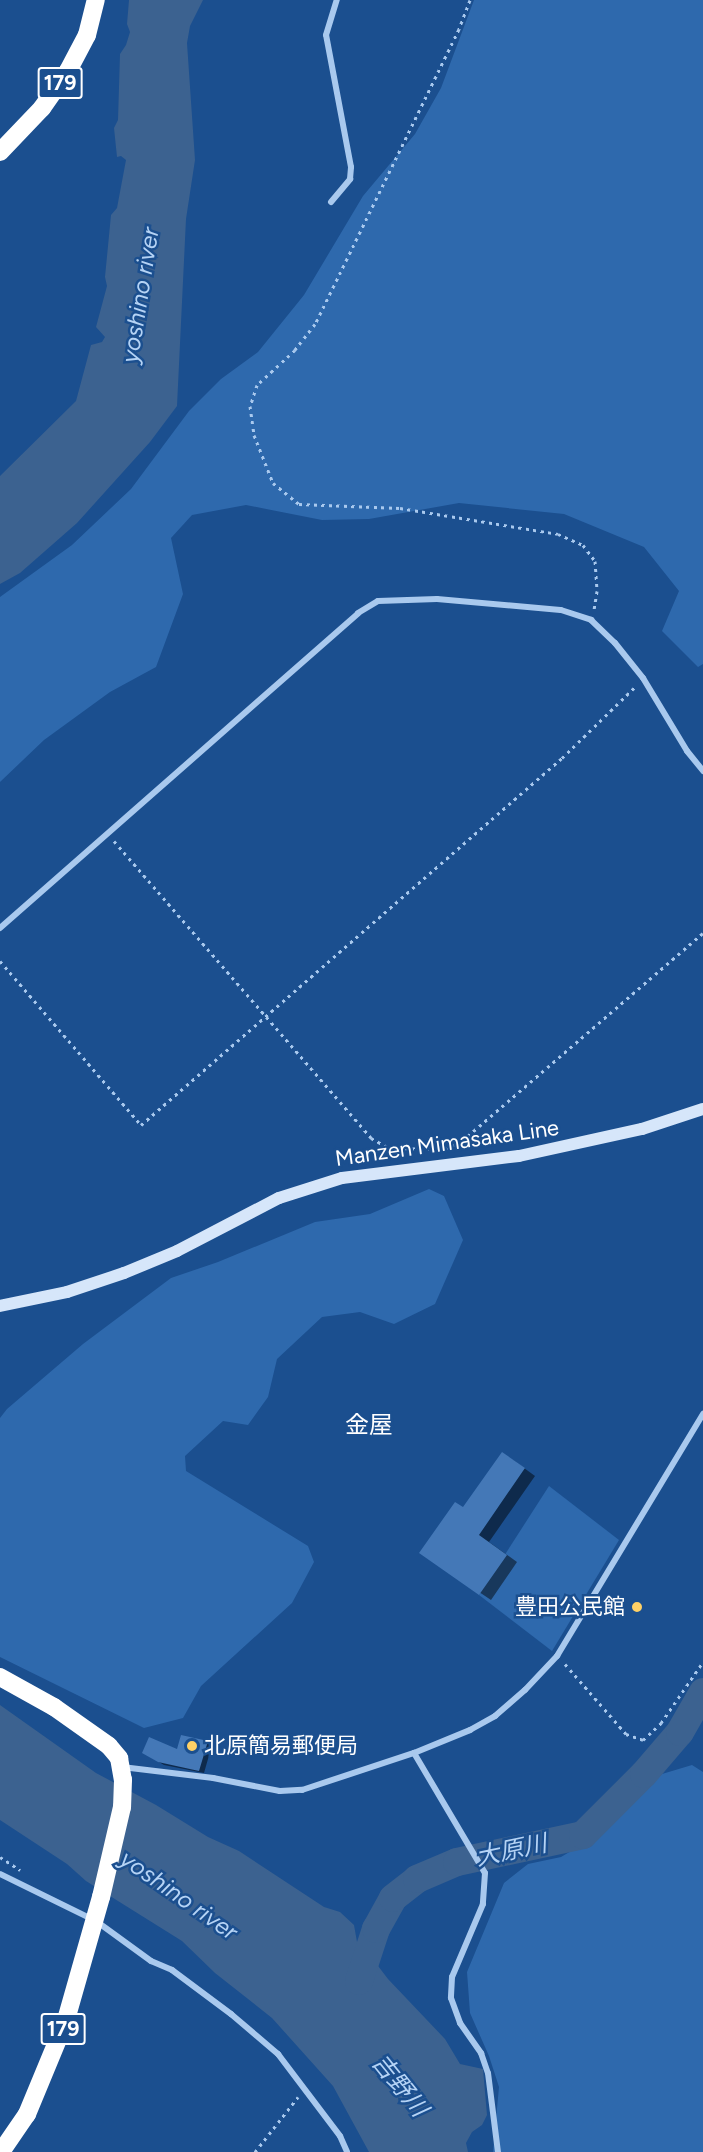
<!DOCTYPE html>
<html>
<head>
<meta charset="utf-8">
<style>
  body { margin:0 }
  #map { position:relative; width:703px; height:2152px; overflow:hidden; background:#1b4f8f; font-family:Figtree,"Noto Sans JP",sans-serif }
  div>[style] { position:absolute }
  .green>* { inset:0; background:#2e69ad }
  .water>* { inset:0; background:#3c6290 }
  .shadow>* { inset:0; background:#0007 }
  .river>* { height:28px; margin:-14px; padding:0 14px; transform-origin:14px; border-radius:14px; background:#3c6290 }
  .building>* { inset:0; background:#4478b7 }
  .path>* { height:3px; margin-top:-1.5px; transform-origin:0; background:repeating-linear-gradient(90deg,#a9c9ee 0 3px,transparent 0 7.5px) }
  .street>* { height:6px; margin:-3px; padding:0 3px; transform-origin:3px; border-radius:3px; background:#a9c9ee }
  .secondary>* { height:12px; margin:-6px; padding:0 6px; transform-origin:6px; border-radius:6px; background:#d6e6fa }
  .highway>* { height:18px; margin:-9px; padding:0 9px; transform-origin:9px; border-radius:9px; background:#fff }
  .dots>* { width:16px; height:16px; translate:-50% -50%; box-sizing:border-box; border:3px solid #1b4f8f; border-radius:50% }
  span { translate:-50% -50%; white-space:nowrap; text-align:center; line-height:1.15; -webkit-text-stroke:5px #1b4f8f; paint-order:stroke }
  .shield-label span { padding:2px 4px; background:#1b4f8f; border:2px solid; border-radius:4px; -webkit-text-stroke-width:0 }
  .shield-label { font-size:21px; color:#fff; font-weight:700 }
  .street-label { font-size:22px; color:#fff }
  .poi-label { font-size:22px; color:#fff }
  .right { translate:-100% -50%; text-align:right }
  .left { translate:0 -50%; text-align:left }
  .water-label { font-size:24px; color:#b5d3f5; font-style:italic }
  .neighbourhood-label { font-size:24px; color:#fff }
</style>
</head>
<body>
<div id="map">
  <div class="green">
    <div style="clip-path:polygon(474px 0,703px 0,703px 664px,698px 667px,662px 631px,679px 591px,644px 547px,564px 514px,459px 503px,369px 519px,322px 520px,246px 505px,192px 515px,171px 538px,183px 594px,156px 667px,110px 692px,44px 740px,0 782px,0 597px,72px 545px,131px 489px,189px 411px,221px 379px,258px 352px,304px 295px,363px 196px,415px 134px,441px 88px)"></div>
    <div style="clip-path:polygon(429px 1189px,444px 1196px,463px 1240px,435px 1304px,394px 1324px,360px 1312px,322px 1317px,277px 1359px,268px 1397px,248px 1425px,223px 1421px,185px 1456px,186px 1471px,308px 1546px,314px 1562px,292px 1603px,201px 1686px,183px 1718px,144px 1728px,0 1657px,0 1418px,7px 1409px,83px 1344px,171px 1278px,218px 1262px,315px 1222px,370px 1214px)"></div>
    <div style="clip-path:polygon(549px 1486px,619px 1540px,552px 1651px,479px 1595px)"></div>
    <div style="clip-path:polygon(692px 1765px,703px 1772px,703px 2152px,493px 2152px,499px 2087px,489px 2056px,470px 2013px,467px 1972px,504px 1883px,528px 1864px,561px 1857px,603px 1832px,662px 1774px)"></div>
  </div>
  <div class="water">
    <div style="clip-path:polygon(129px 0,203px 0,190px 26px,187px 43px,195px 160px,186px 219px,177px 406px,150px 442px,77px 523px,20px 573px,0 584px,0 476px,76px 401px,91px 345px,102px 342px,105px 337px,96px 327px,107px 286px,105px 277px,111px 215px,117px 208px,126px 160px,121px 156px,117px 157px,114px 128px,118px 120px,120px 54px,126px 45px,130px 32px,127px 24px)"></div>
    <div style="clip-path:polygon(0 1705px,96px 1773px,156px 1805px,208px 1837px,239px 1851px,324px 1907px,340px 1912px,354px 1925px,357px 1942px,361px 1947px,365px 1942px,373px 1947px,372px 1958px,388px 1979px,445px 2039px,460px 2064px,483px 2069px,487px 2115px,482px 2125px,472px 2132px,466px 2143px,468px 2152px,369px 2152px,333px 2086px,272px 2018px,215px 1973px,182px 1941px,86px 1881px,67px 1864px,0 1820px)"></div>
  </div>
  <div class="shadow">
    <div style="clip-path:polygon(513px 1460px,535px 1476px,489px 1542px,517px 1562px,491px 1600px,421px 1553px)"></div>
    <div style="clip-path:polygon(207px 1742px,212px 1745px,204px 1773px,164px 1765px,144px 1753px,178px 1751px)"></div>
  </div>
  <div class="river">
    <div style="left:359px;top:1981px;width:55px;rotate:-71.9deg"></div>
    <div style="left:376px;top:1929px;width:35px;rotate:-61deg"></div>
    <div style="left:393px;top:1898px;width:31px;rotate:-38deg"></div>
    <div style="left:417px;top:1879px;width:43px;rotate:-23deg"></div>
    <div style="left:457px;top:1862px;width:129px;rotate:-12.1deg"></div>
    <div style="left:583px;top:1835px;width:86px;rotate:-45deg"></div>
    <div style="left:644px;top:1774px;width:55px;rotate:-49.4deg"></div>
    <div style="left:680px;top:1732px;width:46px;rotate:-60.1deg"></div>
  </div>
  <div class="building">
    <div style="clip-path:polygon(502px 1452px,525px 1468px,479px 1535px,507px 1555px,479px 1595px,419px 1553px,455px 1502px,463px 1507px)"></div>
    <div style="clip-path:polygon(181px 1735px,208px 1741px,199px 1771px,158px 1762px,142px 1753px,149px 1737px,177px 1749px)"></div>
  </div>
  <div class="path">
    <div style="left:470px;top:0;width:31px;rotate:111deg"></div>
    <div style="left:459px;top:29px;width:328px;rotate:116deg"></div>
    <div style="left:315px;top:324px;width:33px;rotate:128deg"></div>
    <div style="left:295px;top:350px;width:52px;rotate:137.4deg"></div>
    <div style="left:257px;top:385px;width:22px;rotate:108deg"></div>
    <div style="left:250px;top:406px;width:29px;rotate:82deg"></div>
    <div style="left:254px;top:435px;width:52px;rotate:68.4deg"></div>
    <div style="left:273px;top:483px;width:33px;rotate:39deg"></div>
    <div style="left:299px;top:504px;width:101px;rotate:2.3deg"></div>
    <div style="left:400px;top:508px;width:160px;rotate:9.3deg"></div>
    <div style="left:558px;top:534px;width:27px;rotate:24deg"></div>
    <div style="left:583px;top:545px;width:20px;rotate:53deg"></div>
    <div style="left:595px;top:561px;width:30px;rotate:86deg"></div>
    <div style="left:597px;top:591px;width:18px;rotate:99deg"></div>
    <div style="left:114px;top:841px;width:393px;rotate:49.1deg"></div>
    <div style="left:371px;top:1138px;width:21px;rotate:29deg"></div>
    <div style="left:389px;top:1148px;width:56px;rotate:1deg"></div>
    <div style="left:445px;top:1149px;width:19px;rotate:-25deg"></div>
    <div style="left:462px;top:1141px;width:318px;rotate:-40.8deg"></div>
    <div style="left:0;top:961px;width:216px;rotate:49.3deg"></div>
    <div style="left:141px;top:1125px;width:559px;rotate:-41.08deg"></div>
    <div style="left:562px;top:758px;width:103px;rotate:-44.2deg"></div>
    <div style="left:565px;top:1664px;width:93px;rotate:48.9deg"></div>
    <div style="left:626px;top:1734px;width:18px;rotate:19deg"></div>
    <div style="left:643px;top:1740px;width:25px;rotate:-43deg"></div>
    <div style="left:661px;top:1723px;width:74px;rotate:-55.5deg"></div>
    <div style="left:0;top:1857px;width:24px;rotate:33deg"></div>
    <div style="left:255px;top:2152px;width:70px;rotate:-52deg"></div>
  </div>
  <div class="street">
    <div style="left:331px;top:202px;width:30px;rotate:-50deg"></div>
    <div style="left:350px;top:179px;width:12px;rotate:-85deg"></div>
    <div style="left:351px;top:167px;width:134px;rotate:-100.7deg"></div>
    <div style="left:326px;top:35px;width:37px;rotate:-73deg"></div>
    <div style="left:0;top:928px;width:477px;rotate:-41.3deg"></div>
    <div style="left:358px;top:613px;width:23px;rotate:-31deg"></div>
    <div style="left:378px;top:601px;width:59px;rotate:-1.9deg"></div>
    <div style="left:437px;top:599px;width:124px;rotate:5.1deg"></div>
    <div style="left:561px;top:610px;width:32px;rotate:18deg"></div>
    <div style="left:591px;top:620px;width:33px;rotate:44deg"></div>
    <div style="left:615px;top:643px;width:45px;rotate:51.3deg"></div>
    <div style="left:643px;top:678px;width:85px;rotate:58.9deg"></div>
    <div style="left:687px;top:751px;width:26px;rotate:51deg"></div>
    <div style="left:414px;top:1753px;width:139px;rotate:59.4deg"></div>
    <div style="left:485px;top:1873px;width:31px;rotate:94deg"></div>
    <div style="left:483px;top:1904px;width:79px;rotate:113deg"></div>
    <div style="left:452px;top:1977px;width:21px;rotate:93deg"></div>
    <div style="left:451px;top:1998px;width:27px;rotate:70deg"></div>
    <div style="left:460px;top:2023px;width:37px;rotate:55deg"></div>
    <div style="left:481px;top:2053px;width:21px;rotate:71deg"></div>
    <div style="left:488px;top:2073px;width:80px;rotate:82.8deg"></div>
    <div style="left:122px;top:1767px;width:92px;rotate:6.9deg"></div>
    <div style="left:213px;top:1778px;width:68px;rotate:11deg"></div>
    <div style="left:280px;top:1791px;width:22px;rotate:-3deg"></div>
    <div style="left:302px;top:1790px;width:118px;rotate:-18.3deg"></div>
    <div style="left:414px;top:1753px;width:61px;rotate:-22.3deg"></div>
    <div style="left:470px;top:1730px;width:29px;rotate:-29deg"></div>
    <div style="left:495px;top:1716px;width:40px;rotate:-41deg"></div>
    <div style="left:525px;top:1690px;width:47px;rotate:-46.7deg"></div>
    <div style="left:557px;top:1656px;width:283px;rotate:-58.9deg"></div>
    <div style="left:0;top:1874px;width:107px;rotate:26.1deg"></div>
    <div style="left:96px;top:1921px;width:68px;rotate:36deg"></div>
    <div style="left:151px;top:1961px;width:23px;rotate:23deg"></div>
    <div style="left:172px;top:1970px;width:74px;rotate:36.7deg"></div>
    <div style="left:231px;top:2014px;width:62px;rotate:40.4deg"></div>
    <div style="left:278px;top:2054px;width:103px;rotate:52.9deg"></div>
    <div style="left:340px;top:2136px;width:17px;rotate:66deg"></div>
  </div>
  <div class="secondary">
    <div style="left:0;top:1306px;width:68px;rotate:-11.8deg"></div>
    <div style="left:67px;top:1292px;width:60px;rotate:-18.4deg"></div>
    <div style="left:124px;top:1273px;width:57px;rotate:-22.5deg"></div>
    <div style="left:177px;top:1251px;width:115px;rotate:-27.5deg"></div>
    <div style="left:279px;top:1198px;width:66px;rotate:-17.6deg"></div>
    <div style="left:342px;top:1178px;width:178px;rotate:-7.1deg"></div>
    <div style="left:519px;top:1156px;width:126px;rotate:-12.4deg"></div>
    <div style="left:642px;top:1129px;width:64px;rotate:-18.2deg"></div>
  </div>
  <div class="highway">
    <div style="left:0;top:152px;width:61px;rotate:-46.3deg"></div>
    <div style="left:42px;top:108px;width:45px;rotate:-54.9deg"></div>
    <div style="left:68px;top:71px;width:41px;rotate:-62.2deg"></div>
    <div style="left:87px;top:35px;width:36px;rotate:-76deg"></div>
    <div style="left:0;top:1677px;width:62px;rotate:29.1deg"></div>
    <div style="left:54px;top:1707px;width:67px;rotate:35.3deg"></div>
    <div style="left:109px;top:1746px;width:16px;rotate:50deg"></div>
    <div style="left:119px;top:1758px;width:22px;rotate:80deg"></div>
    <div style="left:123px;top:1780px;width:27px;rotate:92deg"></div>
    <div style="left:122px;top:1807px;width:92px;rotate:103.1deg"></div>
    <div style="left:101px;top:1897px;width:128px;rotate:105.9deg"></div>
    <div style="left:66px;top:2020px;width:102px;rotate:112.5deg"></div>
    <div style="left:27px;top:2114px;width:46px;rotate:124.4deg"></div>
  </div>
  <div class="dots">
    <div style="left:637px;top:1607px;background:#ffd166"></div>
    <div style="left:192px;top:1746px;background:#ffd166"></div>
  </div>
  <div class="shield-label">
    <span style="left:60px;top:83px">179</span>
    <span style="left:63px;top:2029px">179</span>
  </div>
  <div class="street-label">
    <span style="left:447px;top:1143px;rotate:-8deg">Manzen Mimasaka Line</span>
  </div>
  <div class="poi-label">
    <span class="right" style="left:625px;top:1607px">豊田公民館</span>
    <span class="left" style="left:204px;top:1746px">北原簡易郵便局</span>
  </div>
  <div class="water-label">
    <span style="left:140px;top:295px;rotate:-81deg">yoshino river</span>
    <span style="left:511px;top:1850px;rotate:-12deg">大原川</span>
    <span style="left:179px;top:1895px;rotate:35deg">yoshino river</span>
    <span style="left:400px;top:2085px;rotate:51deg">吉野川</span>
  </div>
  <div class="neighbourhood-label">
    <span style="left:369px;top:1425px">金屋</span>
  </div>
</div>
</body>
</html>
